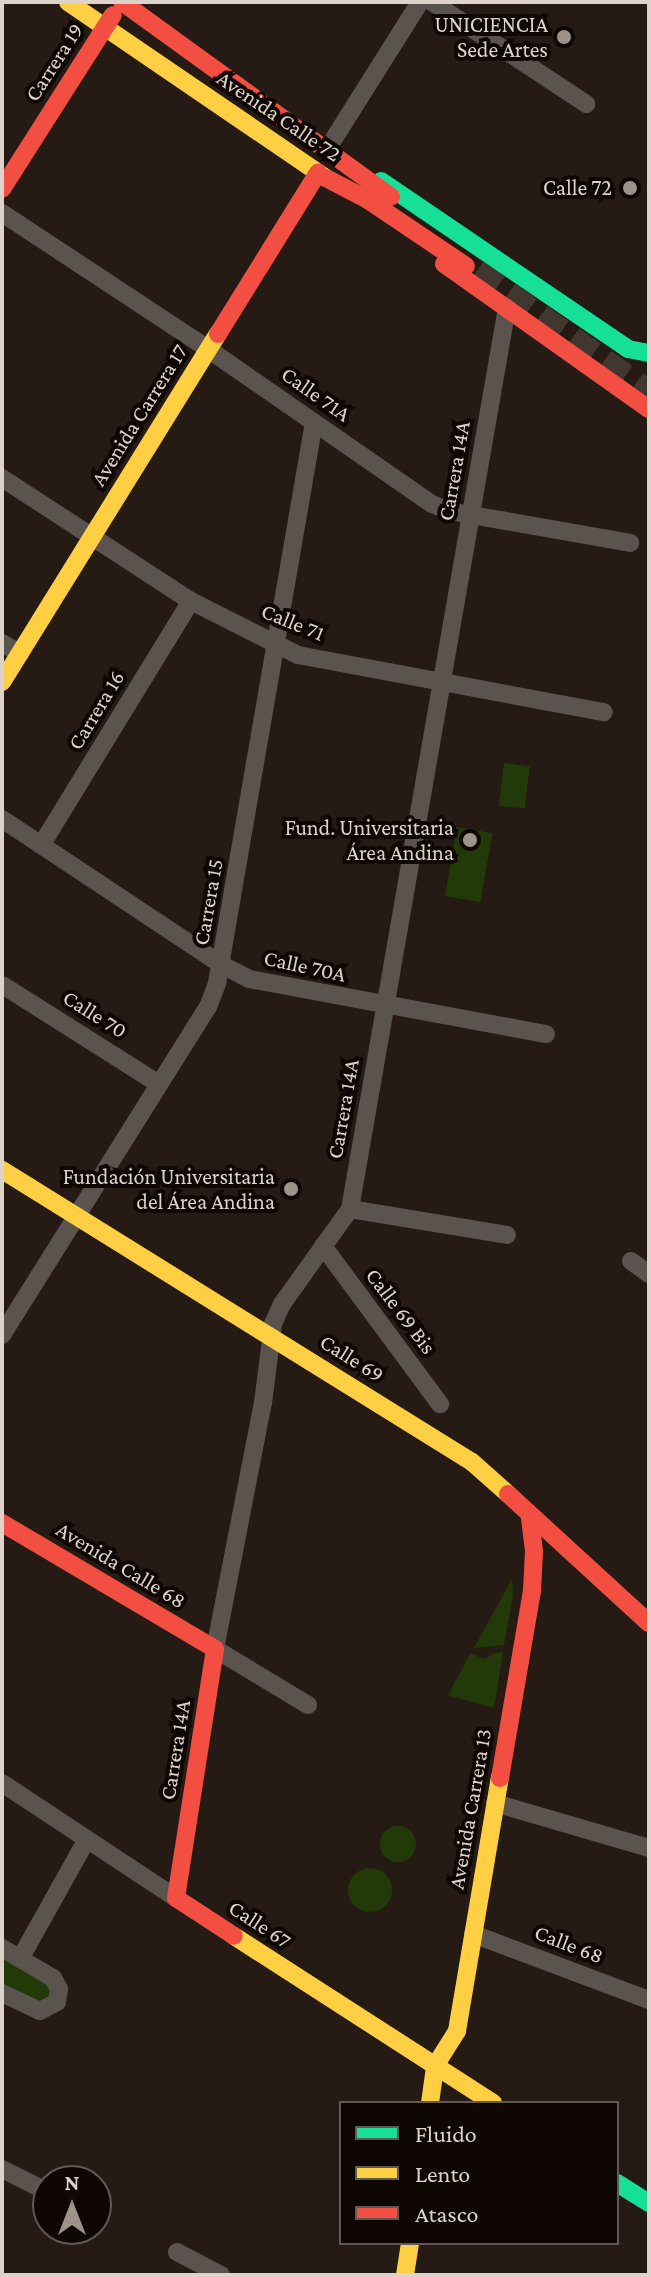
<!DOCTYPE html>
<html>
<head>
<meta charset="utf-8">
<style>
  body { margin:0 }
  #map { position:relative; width:651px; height:2277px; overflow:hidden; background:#251b14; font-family:"Crimson Pro",serif }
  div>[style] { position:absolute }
  .green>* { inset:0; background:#223a08; transform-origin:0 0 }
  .round { border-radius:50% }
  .secondary-tunnel>* { height:26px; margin-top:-13px; transform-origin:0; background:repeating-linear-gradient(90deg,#41372f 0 26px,transparent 0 39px) }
  .street>* { height:18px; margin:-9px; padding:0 9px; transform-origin:9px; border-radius:9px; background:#5b534e }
  .fast>* { height:18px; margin:-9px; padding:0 9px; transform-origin:9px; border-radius:9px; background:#16e098 }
  .slow>* { height:18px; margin:-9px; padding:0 9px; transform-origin:9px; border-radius:9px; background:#ffcf43 }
  .jam>* { height:18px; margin:-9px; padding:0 9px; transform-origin:9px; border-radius:9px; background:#f24e42 }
  .dots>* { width:22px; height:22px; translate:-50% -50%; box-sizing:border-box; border:4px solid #0e0703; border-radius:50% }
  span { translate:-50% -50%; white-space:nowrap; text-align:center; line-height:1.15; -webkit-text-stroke:8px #0e0703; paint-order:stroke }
  .poi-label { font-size:22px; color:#ded3cb }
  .right { translate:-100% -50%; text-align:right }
  .street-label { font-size:22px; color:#ded3cb }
  .frame { position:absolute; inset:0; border:4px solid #ded3cb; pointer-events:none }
  .legend { position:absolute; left:339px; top:2101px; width:280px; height:144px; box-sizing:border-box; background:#0e0703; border:2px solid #615953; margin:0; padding:10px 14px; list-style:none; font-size:24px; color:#ded3cb }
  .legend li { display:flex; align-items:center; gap:16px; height:40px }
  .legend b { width:40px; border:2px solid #615953 }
  .north { position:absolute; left:32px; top:2165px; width:80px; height:80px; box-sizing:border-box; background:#0e0703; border:2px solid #615953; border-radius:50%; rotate:0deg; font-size:22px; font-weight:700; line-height:32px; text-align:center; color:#ded3cb }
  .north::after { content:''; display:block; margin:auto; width:28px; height:36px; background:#9d938b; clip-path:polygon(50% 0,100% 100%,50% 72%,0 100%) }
</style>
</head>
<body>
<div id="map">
  <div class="green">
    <div style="left:504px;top:763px;width:26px;height:43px;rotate:7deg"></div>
    <div style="left:457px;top:827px;width:36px;height:70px;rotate:10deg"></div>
    <div style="clip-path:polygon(512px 1579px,513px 1595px,504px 1645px,474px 1648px)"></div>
    <div style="clip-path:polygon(503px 1652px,494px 1708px,448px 1695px,470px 1654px,486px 1659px,494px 1653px)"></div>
    <div class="round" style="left:380px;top:1826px;width:36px;height:36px"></div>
    <div class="round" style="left:348px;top:1868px;width:44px;height:44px"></div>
    <div style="clip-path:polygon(2px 1954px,49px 1982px,50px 2005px,2px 1988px)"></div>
  </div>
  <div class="secondary-tunnel">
    <div style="left:476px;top:272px;width:211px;rotate:35deg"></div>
  </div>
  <div class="street">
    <div style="left:432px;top:2px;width:185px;rotate:33.5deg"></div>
    <div style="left:328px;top:148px;width:173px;rotate:-57.8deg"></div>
    <div style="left:2px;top:213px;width:247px;rotate:33.4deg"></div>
    <div style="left:208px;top:349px;width:272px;rotate:34.7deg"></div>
    <div style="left:432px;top:504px;width:18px;rotate:22deg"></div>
    <div style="left:449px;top:511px;width:184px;rotate:10deg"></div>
    <div style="left:2px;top:478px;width:225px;rotate:33.1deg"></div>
    <div style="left:191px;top:601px;width:120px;rotate:26.8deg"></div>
    <div style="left:298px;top:655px;width:311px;rotate:10.6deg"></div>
    <div style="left:2px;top:643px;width:21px;rotate:31deg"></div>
    <div style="left:2px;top:819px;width:264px;rotate:33.6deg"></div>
    <div style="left:222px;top:965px;width:30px;rotate:27deg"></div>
    <div style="left:249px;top:979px;width:302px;rotate:10.5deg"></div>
    <div style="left:42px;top:844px;width:285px;rotate:-58.5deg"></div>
    <div style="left:4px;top:986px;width:183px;rotate:32.3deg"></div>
    <div style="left:350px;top:1209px;width:159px;rotate:9.4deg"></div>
    <div style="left:323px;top:1246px;width:197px;rotate:53.5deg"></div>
    <div style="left:631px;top:1261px;width:22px;rotate:36deg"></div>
    <div style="left:2px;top:1335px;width:387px;rotate:-57.9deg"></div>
    <div style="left:208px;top:1007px;width:26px;rotate:-69deg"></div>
    <div style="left:217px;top:983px;width:569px;rotate:-80.19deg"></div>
    <div style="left:308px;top:1705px;width:109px;rotate:-148.9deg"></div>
    <div style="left:215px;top:1649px;width:251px;rotate:-79deg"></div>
    <div style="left:263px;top:1403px;width:80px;rotate:-82.8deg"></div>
    <div style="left:273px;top:1324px;width:22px;rotate:-66deg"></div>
    <div style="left:282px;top:1304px;width:117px;rotate:-54.4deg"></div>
    <div style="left:350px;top:1209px;width:915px;rotate:-80.12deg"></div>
    <div style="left:2px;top:1783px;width:209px;rotate:33.5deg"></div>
    <div style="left:495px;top:1803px;width:160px;rotate:16.3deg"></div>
    <div style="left:473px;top:1934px;width:188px;rotate:20.6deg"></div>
    <div style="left:2px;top:1948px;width:59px;rotate:30.5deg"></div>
    <div style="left:53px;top:1978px;width:13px;rotate:61deg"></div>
    <div style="left:59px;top:1989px;width:13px;rotate:99deg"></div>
    <div style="left:57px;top:2002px;width:19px;rotate:152deg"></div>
    <div style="left:40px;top:2011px;width:42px;rotate:-154.7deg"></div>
    <div style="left:20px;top:1959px;width:137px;rotate:-60.8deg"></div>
    <div style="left:2px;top:2169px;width:51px;rotate:26.6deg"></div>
    <div style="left:177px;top:2252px;width:50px;rotate:27.6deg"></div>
  </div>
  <div class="fast">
    <div style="left:381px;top:181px;width:299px;rotate:34.2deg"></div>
    <div style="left:628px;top:349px;width:21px;rotate:11deg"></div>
    <div style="left:617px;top:2183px;width:38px;rotate:32deg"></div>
  </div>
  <div class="slow">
    <div style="left:68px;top:2px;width:312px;rotate:34.3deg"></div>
    <div style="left:2px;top:682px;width:410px;rotate:-58.2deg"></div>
    <div style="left:2px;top:1170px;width:553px;rotate:31.85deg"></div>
    <div style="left:472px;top:1462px;width:48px;rotate:41.6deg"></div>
    <div style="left:234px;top:1936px;width:308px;rotate:32.8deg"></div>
    <div style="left:430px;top:2103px;width:37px;rotate:-82deg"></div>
    <div style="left:435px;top:2066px;width:41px;rotate:-57.8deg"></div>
    <div style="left:457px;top:2031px;width:257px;rotate:-80.4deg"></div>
    <div style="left:405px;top:2275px;width:32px;rotate:-81deg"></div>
  </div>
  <div class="jam">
    <div style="left:122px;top:2px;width:332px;rotate:35.9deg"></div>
    <div style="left:326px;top:178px;width:47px;rotate:27.6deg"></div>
    <div style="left:368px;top:200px;width:118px;rotate:34deg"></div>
    <div style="left:2px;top:189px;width:206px;rotate:-57.5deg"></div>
    <div style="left:444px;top:264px;width:251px;rotate:35.3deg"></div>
    <div style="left:218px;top:334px;width:190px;rotate:-58.2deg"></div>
    <div style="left:508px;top:1494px;width:191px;rotate:42.5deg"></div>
    <div style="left:2px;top:1523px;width:247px;rotate:30.6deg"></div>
    <div style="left:215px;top:1649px;width:252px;rotate:98.9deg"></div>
    <div style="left:176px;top:1898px;width:69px;rotate:33.2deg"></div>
    <div style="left:500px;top:1778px;width:190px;rotate:-80.3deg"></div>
    <div style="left:532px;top:1591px;width:40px;rotate:-87.1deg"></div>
    <div style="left:534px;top:1551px;width:34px;rotate:-97deg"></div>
  </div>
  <div class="dots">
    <div style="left:564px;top:37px;background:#9d938b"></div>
    <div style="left:630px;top:188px;background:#9d938b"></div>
    <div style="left:470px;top:840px;background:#9d938b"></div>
    <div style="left:291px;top:1189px;background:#9d938b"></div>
  </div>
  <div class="poi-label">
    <span class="right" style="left:548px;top:37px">UNICIENCIA<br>Sede Artes</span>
    <span class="right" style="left:612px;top:188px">Calle 72</span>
    <span class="right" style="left:454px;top:840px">Fund. Universitaria<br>Área Andina</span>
    <span class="right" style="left:275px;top:1189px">Fundación Universitaria<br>del Área Andina</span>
  </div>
  <div class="street-label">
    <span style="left:54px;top:62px;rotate:-57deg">Carrera 19</span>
    <span style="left:279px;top:116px;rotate:34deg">Avenida Calle 72</span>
    <span style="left:316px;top:394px;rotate:35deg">Calle 71A</span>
    <span style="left:139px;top:415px;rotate:-58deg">Avenida Carrera 17</span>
    <span style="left:454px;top:471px;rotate:-80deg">Carrera 14A</span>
    <span style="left:293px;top:622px;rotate:22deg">Calle 71</span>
    <span style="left:96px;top:710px;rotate:-59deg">Carrera 16</span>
    <span style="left:208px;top:902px;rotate:-80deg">Carrera 15</span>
    <span style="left:305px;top:966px;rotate:12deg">Calle 70A</span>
    <span style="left:95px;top:1014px;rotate:32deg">Calle 70</span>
    <span style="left:343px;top:1109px;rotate:-80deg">Carrera 14A</span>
    <span style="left:401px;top:1311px;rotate:53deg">Calle 69 Bis</span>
    <span style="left:352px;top:1358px;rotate:32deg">Calle 69</span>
    <span style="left:121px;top:1565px;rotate:31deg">Avenida Calle 68</span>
    <span style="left:175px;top:1750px;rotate:-81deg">Carrera 14A</span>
    <span style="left:470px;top:1809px;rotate:-80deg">Avenida Carrera 13</span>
    <span style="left:260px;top:1924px;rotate:33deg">Calle 67</span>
    <span style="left:569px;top:1944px;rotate:21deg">Calle 68</span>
  </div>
  <div class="frame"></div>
  <ul class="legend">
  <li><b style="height:10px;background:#16e098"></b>Fluido</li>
  <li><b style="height:10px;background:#ffcf43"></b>Lento</li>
  <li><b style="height:10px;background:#f24e42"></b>Atasco</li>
  </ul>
  <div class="north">N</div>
</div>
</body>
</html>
